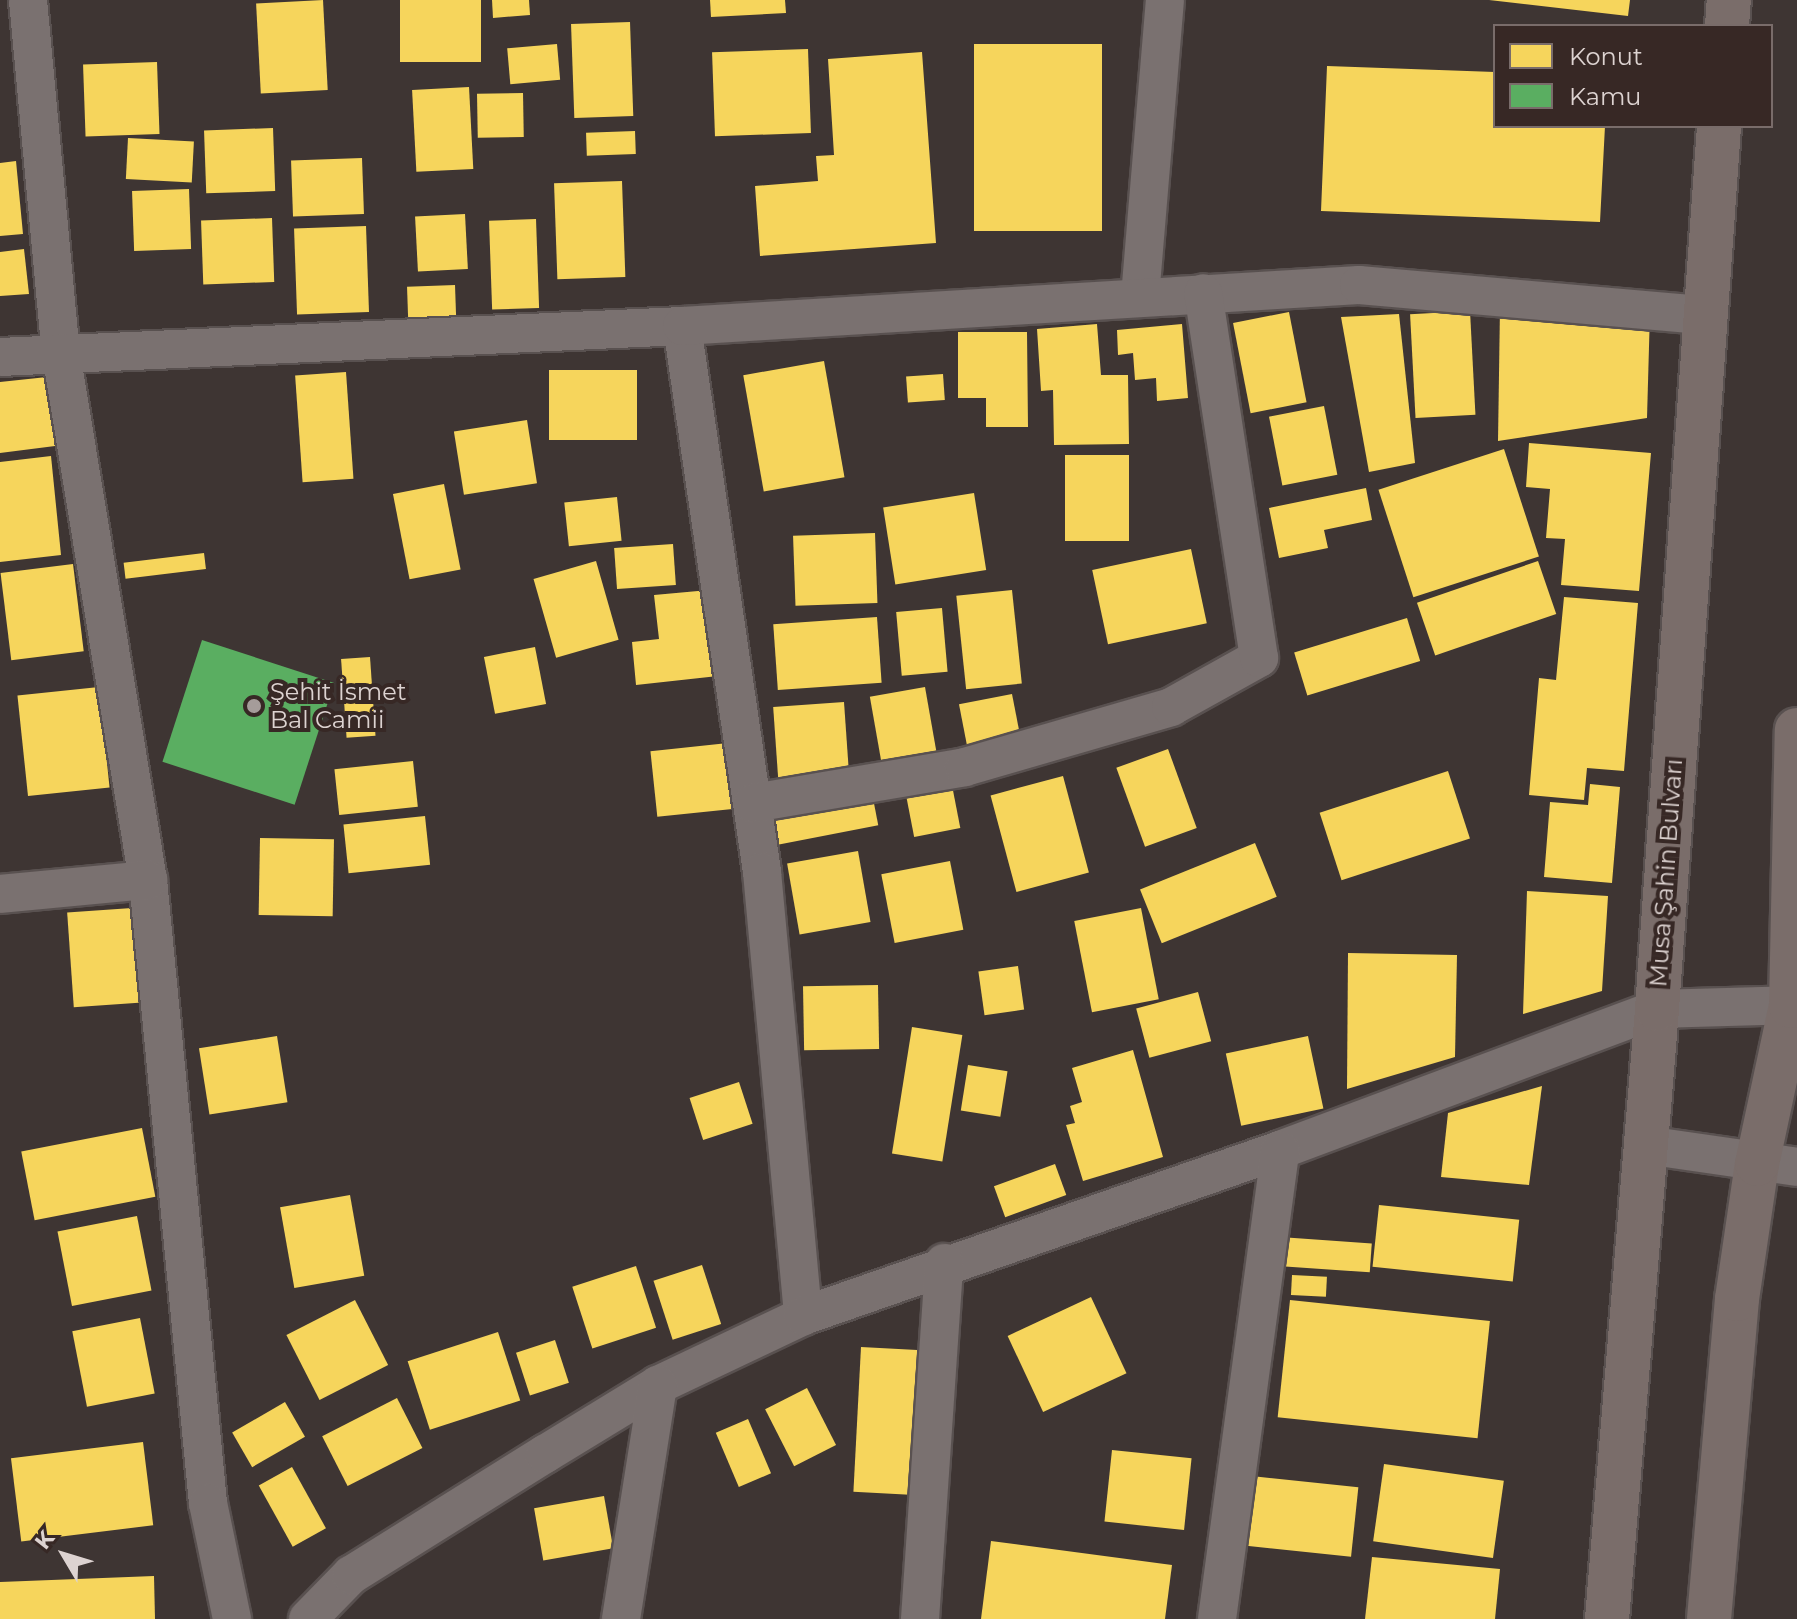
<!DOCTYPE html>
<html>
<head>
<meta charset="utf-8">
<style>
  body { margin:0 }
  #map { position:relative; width:1797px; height:1619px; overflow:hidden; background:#3e3533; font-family:Montserrat,sans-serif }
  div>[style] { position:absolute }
  .homes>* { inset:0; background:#f6d55c; transform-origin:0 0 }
  .public>* { inset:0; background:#5aae61; transform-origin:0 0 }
  .roads { filter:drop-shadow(2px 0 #595150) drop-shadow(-2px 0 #595150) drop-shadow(0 2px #595150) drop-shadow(0 -2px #595150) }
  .minor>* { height:38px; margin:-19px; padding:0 19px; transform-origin:19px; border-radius:19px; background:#7a7170 }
  .primary>* { height:44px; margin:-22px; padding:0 22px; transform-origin:22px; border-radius:22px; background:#7a6d6a }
  .dots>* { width:22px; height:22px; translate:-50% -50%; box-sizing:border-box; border:4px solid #372825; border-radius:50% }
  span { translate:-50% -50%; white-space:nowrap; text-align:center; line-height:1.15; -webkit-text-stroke:8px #372825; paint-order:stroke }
  .poi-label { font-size:24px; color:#ddd3d1 }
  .left { translate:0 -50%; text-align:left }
  .street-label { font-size:24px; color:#ddd3d1 }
  .legend { position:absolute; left:1493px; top:24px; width:280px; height:104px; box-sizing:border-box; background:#372825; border:2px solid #796c6a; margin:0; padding:10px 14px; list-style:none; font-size:24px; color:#ddd3d1 }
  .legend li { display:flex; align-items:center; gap:16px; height:40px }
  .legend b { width:40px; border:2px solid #796c6a }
  .north { position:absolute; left:24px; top:1515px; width:80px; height:80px; -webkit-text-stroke:6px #372825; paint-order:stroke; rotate:308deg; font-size:22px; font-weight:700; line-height:32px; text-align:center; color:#ddd3d1 }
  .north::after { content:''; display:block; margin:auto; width:28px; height:36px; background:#ddd3d1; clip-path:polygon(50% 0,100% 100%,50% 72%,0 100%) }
</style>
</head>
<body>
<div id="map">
  <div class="homes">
    <div style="left:323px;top:0;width:90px;height:67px;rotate:87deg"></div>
    <div style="left:400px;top:0;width:81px;height:62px"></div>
    <div style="clip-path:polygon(492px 0,529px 0,530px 15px,493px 18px)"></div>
    <div style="clip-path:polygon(710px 0,785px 0,786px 13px,711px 17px)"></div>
    <div style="clip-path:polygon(1489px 0,1630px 0,1628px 16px)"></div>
    <div style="left:630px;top:22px;width:94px;height:59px;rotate:88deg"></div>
    <div style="left:557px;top:44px;width:36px;height:50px;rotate:85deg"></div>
    <div style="left:974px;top:44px;width:128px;height:187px"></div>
    <div style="left:808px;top:49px;width:84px;height:96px;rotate:88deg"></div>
    <div style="clip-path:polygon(922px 52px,936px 243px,760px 256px,755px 186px,818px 181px,816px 156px,834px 155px,828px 59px)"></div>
    <div style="left:157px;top:62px;width:72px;height:74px;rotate:88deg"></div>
    <div style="clip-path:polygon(1327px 66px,1495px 72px,1495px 126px,1605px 126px,1600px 222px,1321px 211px)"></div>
    <div style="left:469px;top:87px;width:82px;height:57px;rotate:87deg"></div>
    <div style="left:523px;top:93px;width:44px;height:46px;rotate:89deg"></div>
    <div style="left:273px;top:128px;width:63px;height:69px;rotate:88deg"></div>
    <div style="left:635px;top:131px;width:23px;height:49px;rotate:88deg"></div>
    <div style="left:128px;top:138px;width:66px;height:41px;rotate:3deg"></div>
    <div style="left:362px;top:158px;width:56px;height:71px;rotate:88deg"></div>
    <div style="clip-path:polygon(16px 161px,23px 234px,0 236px,0 163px)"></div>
    <div style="left:622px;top:181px;width:96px;height:68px;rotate:88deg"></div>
    <div style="left:189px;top:189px;width:60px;height:57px;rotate:88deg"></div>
    <div style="left:465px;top:214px;width:55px;height:50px;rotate:87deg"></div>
    <div style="left:272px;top:218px;width:64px;height:71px;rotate:88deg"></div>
    <div style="left:536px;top:219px;width:89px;height:47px;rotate:88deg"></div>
    <div style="left:366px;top:226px;width:86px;height:72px;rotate:88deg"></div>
    <div style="clip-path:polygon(24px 249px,29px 294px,0 296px,0 252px)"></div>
    <div style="left:455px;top:285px;width:31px;height:48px;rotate:88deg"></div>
    <div style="clip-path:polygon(1500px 307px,1650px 311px,1647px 418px,1498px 441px)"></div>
    <div style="left:1470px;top:311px;width:104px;height:60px;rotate:87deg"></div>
    <div style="left:1289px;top:312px;width:92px;height:57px;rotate:79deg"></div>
    <div style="clip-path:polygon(1399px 314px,1415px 463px,1369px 472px,1341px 317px)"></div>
    <div style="clip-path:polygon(1097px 324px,1101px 375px,1128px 375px,1129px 444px,1054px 445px,1053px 390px,1041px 391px,1037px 329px)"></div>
    <div style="clip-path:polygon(1182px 324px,1188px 398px,1157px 401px,1156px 378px,1135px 380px,1133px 353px,1118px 355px,1117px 330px)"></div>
    <div style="clip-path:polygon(958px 332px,1027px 332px,1028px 427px,986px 427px,986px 398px,958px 398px)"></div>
    <div style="left:824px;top:361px;width:118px;height:82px;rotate:80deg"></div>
    <div style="left:637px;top:370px;width:70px;height:88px;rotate:90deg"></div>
    <div style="left:346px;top:372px;width:107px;height:51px;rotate:86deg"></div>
    <div style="left:943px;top:374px;width:26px;height:37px;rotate:86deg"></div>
    <div style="clip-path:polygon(47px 377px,55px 446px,0 453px,0 382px)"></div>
    <div style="left:1324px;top:406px;width:70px;height:56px;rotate:79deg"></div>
    <div style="left:527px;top:420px;width:64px;height:74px;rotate:81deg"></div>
    <div style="clip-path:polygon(1529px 443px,1651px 453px,1639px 591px,1561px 585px,1565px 539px,1546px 538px,1550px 489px,1526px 487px)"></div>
    <div style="left:1504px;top:449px;width:113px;height:132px;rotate:72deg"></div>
    <div style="left:1129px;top:455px;width:86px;height:64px;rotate:90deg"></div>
    <div style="clip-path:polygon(51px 456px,61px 555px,0 562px,0 462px)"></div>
    <div style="left:444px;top:484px;width:87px;height:52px;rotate:79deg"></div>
    <div style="clip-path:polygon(1366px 488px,1372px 520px,1324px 530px,1328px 548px,1279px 558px,1269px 508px)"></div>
    <div style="left:974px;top:493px;width:78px;height:92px;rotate:81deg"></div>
    <div style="left:617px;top:497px;width:44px;height:53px;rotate:84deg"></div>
    <div style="left:875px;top:533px;width:70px;height:82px;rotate:88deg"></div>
    <div style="left:673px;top:544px;width:41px;height:59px;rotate:86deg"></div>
    <div style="left:1191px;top:549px;width:76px;height:101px;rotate:78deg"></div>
    <div style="left:204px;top:553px;width:16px;height:81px;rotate:83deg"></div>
    <div style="left:596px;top:561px;width:82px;height:65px;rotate:74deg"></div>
    <div style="left:1538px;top:561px;width:56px;height:128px;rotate:71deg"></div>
    <div style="left:73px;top:564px;width:88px;height:73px;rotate:83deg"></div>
    <div style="clip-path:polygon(709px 590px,718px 676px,636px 685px,632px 642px,659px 639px,654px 595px)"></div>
    <div style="left:1012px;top:590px;width:94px;height:56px;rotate:84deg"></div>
    <div style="clip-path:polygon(1564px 597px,1638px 603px,1624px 771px,1587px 768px,1584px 800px,1529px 795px,1539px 678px,1556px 680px)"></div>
    <div style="left:942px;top:608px;width:64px;height:46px;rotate:85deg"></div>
    <div style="left:877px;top:617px;width:66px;height:104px;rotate:86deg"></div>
    <div style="left:1407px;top:618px;width:45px;height:118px;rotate:73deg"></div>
    <div style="left:535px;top:647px;width:58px;height:52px;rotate:79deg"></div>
    <div style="left:370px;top:657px;width:79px;height:29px;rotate:86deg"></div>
    <div style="left:99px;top:687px;width:101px;height:82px;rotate:84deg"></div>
    <div style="left:925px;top:687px;width:80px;height:56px;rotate:80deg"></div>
    <div style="left:1012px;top:694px;width:44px;height:54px;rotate:79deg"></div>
    <div style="left:844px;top:702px;width:81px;height:71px;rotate:86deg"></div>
    <div style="left:728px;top:743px;width:66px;height:78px;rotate:84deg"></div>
    <div style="left:1168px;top:749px;width:84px;height:55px;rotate:70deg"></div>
    <div style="left:413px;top:761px;width:46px;height:79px;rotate:84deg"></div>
    <div style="left:1448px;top:771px;width:71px;height:135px;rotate:72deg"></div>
    <div style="left:950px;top:775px;width:54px;height:47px;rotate:79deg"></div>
    <div style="left:1063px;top:776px;width:100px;height:75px;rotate:75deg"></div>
    <div style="clip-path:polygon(1590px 784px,1620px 787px,1612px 883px,1544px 877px,1550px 802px,1588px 805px)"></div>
    <div style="left:871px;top:788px;width:38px;height:105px;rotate:79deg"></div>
    <div style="left:425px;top:816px;width:49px;height:82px;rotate:84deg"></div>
    <div style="left:260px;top:838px;width:74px;height:77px;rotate:1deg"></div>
    <div style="left:1255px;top:843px;width:58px;height:124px;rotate:68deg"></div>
    <div style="left:858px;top:851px;width:72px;height:72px;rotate:80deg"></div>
    <div style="left:950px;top:861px;width:70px;height:70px;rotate:79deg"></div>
    <div style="clip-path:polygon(1527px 891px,1608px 896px,1602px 991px,1523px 1014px)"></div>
    <div style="left:132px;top:908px;width:95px;height:65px;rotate:86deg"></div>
    <div style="left:1141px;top:908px;width:93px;height:68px;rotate:79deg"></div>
    <div style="clip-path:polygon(1348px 953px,1457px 955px,1455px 1057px,1347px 1089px)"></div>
    <div style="left:1018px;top:966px;width:44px;height:40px;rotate:82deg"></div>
    <div style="left:878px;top:985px;width:64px;height:75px;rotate:89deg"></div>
    <div style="left:1198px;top:992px;width:51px;height:64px;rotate:75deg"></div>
    <div style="left:912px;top:1027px;width:51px;height:128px;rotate:9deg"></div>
    <div style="left:277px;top:1036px;width:67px;height:79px;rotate:81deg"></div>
    <div style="left:1308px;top:1036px;width:74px;height:84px;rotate:78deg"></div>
    <div style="clip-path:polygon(1133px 1050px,1163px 1157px,1083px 1181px,1066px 1125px,1075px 1123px,1070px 1106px,1082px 1102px,1072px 1068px)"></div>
    <div style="left:968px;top:1065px;width:40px;height:46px;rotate:9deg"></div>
    <div style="left:739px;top:1082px;width:44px;height:52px;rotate:72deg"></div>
    <div style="clip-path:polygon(1542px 1086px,1529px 1185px,1441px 1177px,1448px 1113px)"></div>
    <div style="left:142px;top:1128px;width:70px;height:123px;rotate:79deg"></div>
    <div style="left:1055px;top:1164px;width:33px;height:65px;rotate:70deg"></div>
    <div style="left:350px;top:1195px;width:82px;height:71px;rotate:80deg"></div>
    <div style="left:1379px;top:1205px;width:141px;height:62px;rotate:6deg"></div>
    <div style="left:137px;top:1216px;width:76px;height:81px;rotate:79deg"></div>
    <div style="left:1280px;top:1237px;width:92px;height:29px;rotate:4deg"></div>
    <div style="left:702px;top:1265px;width:62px;height:51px;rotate:72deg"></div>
    <div style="left:636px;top:1266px;width:65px;height:67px;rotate:72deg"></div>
    <div style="left:1292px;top:1275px;width:35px;height:20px;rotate:3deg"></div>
    <div style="left:1091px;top:1297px;width:84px;height:92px;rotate:65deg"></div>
    <div style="left:355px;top:1300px;width:73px;height:77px;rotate:63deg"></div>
    <div style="left:1290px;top:1300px;width:201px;height:118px;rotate:6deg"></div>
    <div style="left:140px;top:1318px;width:77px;height:69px;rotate:79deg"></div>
    <div style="left:498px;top:1332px;width:72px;height:95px;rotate:72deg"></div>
    <div style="left:555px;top:1340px;width:45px;height:41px;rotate:72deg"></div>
    <div style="left:861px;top:1347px;width:61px;height:145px;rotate:3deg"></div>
    <div style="left:807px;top:1388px;width:64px;height:47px;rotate:63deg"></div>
    <div style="left:397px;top:1398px;width:56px;height:84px;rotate:63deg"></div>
    <div style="left:285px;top:1402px;width:40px;height:61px;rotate:60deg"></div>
    <div style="left:748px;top:1419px;width:59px;height:35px;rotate:67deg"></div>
    <div style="left:143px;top:1442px;width:84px;height:133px;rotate:83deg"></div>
    <div style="left:1112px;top:1450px;width:80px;height:72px;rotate:6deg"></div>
    <div style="left:1384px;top:1464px;width:121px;height:78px;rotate:8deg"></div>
    <div style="left:292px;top:1467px;width:70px;height:38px;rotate:61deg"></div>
    <div style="left:1242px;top:1475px;width:117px;height:70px;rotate:6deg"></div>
    <div style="left:604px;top:1496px;width:53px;height:71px;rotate:80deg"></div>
    <div style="clip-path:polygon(991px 1541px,1172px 1565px,1165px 1619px,981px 1619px)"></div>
    <div style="clip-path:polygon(1372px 1557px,1500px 1569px,1495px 1619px,1365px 1619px)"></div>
    <div style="clip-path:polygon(154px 1576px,155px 1619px,0 1619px,0 1582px)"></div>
  </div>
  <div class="public">
    <div style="left:202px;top:640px;width:139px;height:128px;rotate:18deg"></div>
  </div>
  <div class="roads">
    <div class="minor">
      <div style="left:28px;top:0;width:355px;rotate:84.7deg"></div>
      <div style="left:61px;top:353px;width:534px;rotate:80.63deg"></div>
      <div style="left:148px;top:880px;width:626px;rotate:84.5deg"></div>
      <div style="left:208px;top:1503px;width:118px;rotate:78.3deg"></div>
      <div style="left:1140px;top:297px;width:298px;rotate:-85.2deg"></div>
      <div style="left:682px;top:326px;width:552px;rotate:81.66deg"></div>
      <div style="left:762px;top:872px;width:446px;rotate:84.7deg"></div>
      <div style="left:0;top:357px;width:683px;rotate:-2.6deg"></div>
      <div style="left:682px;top:326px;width:678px;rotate:-3.47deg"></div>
      <div style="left:1359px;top:285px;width:346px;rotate:5deg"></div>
      <div style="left:753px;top:803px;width:215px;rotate:-9.6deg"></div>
      <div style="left:965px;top:767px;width:215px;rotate:-16.2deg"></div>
      <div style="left:1171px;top:707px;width:101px;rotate:-29.1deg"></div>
      <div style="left:1259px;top:658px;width:369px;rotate:-98.7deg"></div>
      <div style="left:0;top:894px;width:149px;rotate:-5.4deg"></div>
      <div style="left:1645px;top:1145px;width:154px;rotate:8.2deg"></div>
      <div style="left:308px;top:1619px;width:62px;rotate:-45.7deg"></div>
      <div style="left:351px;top:1575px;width:229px;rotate:-32deg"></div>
      <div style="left:545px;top:1454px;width:132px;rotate:-31.4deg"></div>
      <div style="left:658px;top:1385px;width:161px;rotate:-25.4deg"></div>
      <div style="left:803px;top:1316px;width:505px;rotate:-19.19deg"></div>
      <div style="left:1280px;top:1150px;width:403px;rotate:-20.5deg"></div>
      <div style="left:1657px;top:1009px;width:140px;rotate:-1.6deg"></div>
      <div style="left:621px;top:1619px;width:237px;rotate:-81deg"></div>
      <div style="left:920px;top:1619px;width:357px;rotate:-86.1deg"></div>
      <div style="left:1217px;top:1619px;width:473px;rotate:-82.3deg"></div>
    </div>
    <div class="primary">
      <div style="left:1727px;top:26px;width:26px;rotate:-86deg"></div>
      <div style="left:1607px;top:1619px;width:612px;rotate:-85.31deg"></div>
      <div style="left:1657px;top:1009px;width:885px;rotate:-85.98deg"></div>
      <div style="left:1709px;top:1619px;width:321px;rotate:-85deg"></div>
      <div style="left:1737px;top:1299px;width:136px;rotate:-81.6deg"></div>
      <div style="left:1757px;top:1164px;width:162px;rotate:-77.9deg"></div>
      <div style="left:1791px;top:1006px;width:276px;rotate:-88.8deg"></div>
    </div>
  </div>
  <div class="dots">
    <div style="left:254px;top:706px;background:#a59c9a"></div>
  </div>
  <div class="poi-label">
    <span class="left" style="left:270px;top:706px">Şehit İsmet<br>Bal Camii</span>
  </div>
  <div class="street-label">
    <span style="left:1666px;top:873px;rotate:-86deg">Musa Şahin Bulvarı</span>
  </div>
  <ul class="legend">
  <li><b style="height:22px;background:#f6d55c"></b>Konut</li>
  <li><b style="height:22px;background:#5aae61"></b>Kamu</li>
  </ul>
  <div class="north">K</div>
</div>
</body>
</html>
